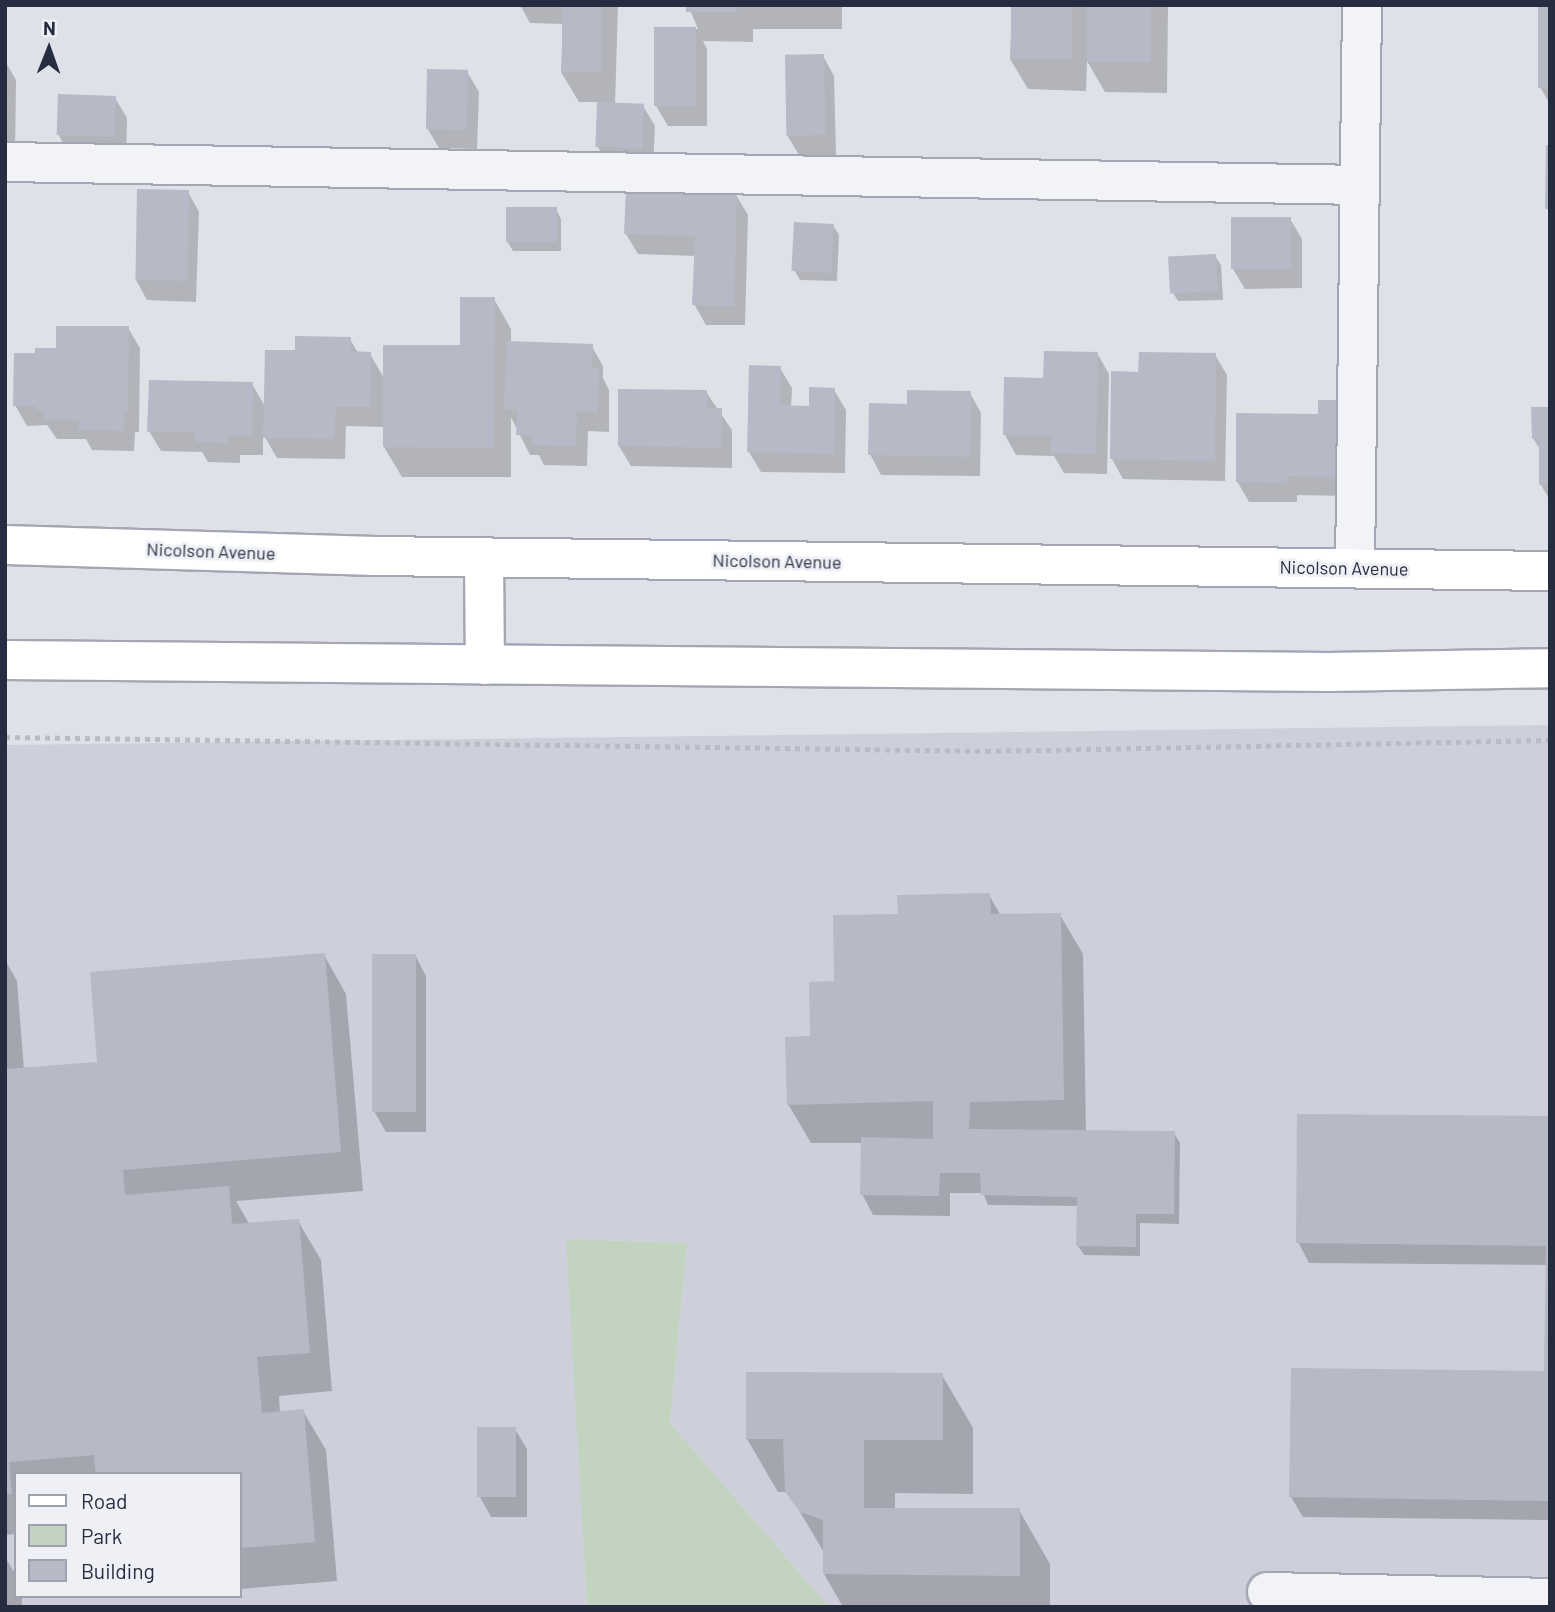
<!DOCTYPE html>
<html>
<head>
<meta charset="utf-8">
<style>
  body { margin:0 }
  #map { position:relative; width:1555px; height:1612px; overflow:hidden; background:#dfe1e9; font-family:Barlow,sans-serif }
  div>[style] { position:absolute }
  .built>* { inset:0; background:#cdd0db }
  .green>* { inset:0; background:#c2d3bf }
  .shadow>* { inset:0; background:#0003 }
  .building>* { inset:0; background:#b6bac6; transform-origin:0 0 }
  .path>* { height:4.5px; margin-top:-2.25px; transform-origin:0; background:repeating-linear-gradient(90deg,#b9bcc4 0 5px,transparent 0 10px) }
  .roads { filter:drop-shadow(2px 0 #a4a7b3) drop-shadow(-2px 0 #a4a7b3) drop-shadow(0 2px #a4a7b3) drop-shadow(0 -2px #a4a7b3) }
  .minor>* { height:38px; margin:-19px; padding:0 19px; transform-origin:19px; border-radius:19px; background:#f2f3f7 }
  .major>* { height:38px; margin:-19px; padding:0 19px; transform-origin:19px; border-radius:19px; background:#fff }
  span { translate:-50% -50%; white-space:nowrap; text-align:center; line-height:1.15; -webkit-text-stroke:6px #eef0f6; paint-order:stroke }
  .street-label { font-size:18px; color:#272d40 }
  .frame { position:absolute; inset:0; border:7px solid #272d40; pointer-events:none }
  .legend { position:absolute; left:14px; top:1472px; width:228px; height:126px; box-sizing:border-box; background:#eef0f6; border:2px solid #9ea2ad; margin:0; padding:9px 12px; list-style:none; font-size:21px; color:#272d40 }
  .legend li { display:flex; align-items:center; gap:14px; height:35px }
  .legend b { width:35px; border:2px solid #9ea2ad }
  .north { position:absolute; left:14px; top:14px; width:70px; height:70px; -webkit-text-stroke:5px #eef0f6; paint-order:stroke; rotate:1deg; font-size:19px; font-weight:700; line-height:28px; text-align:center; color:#272d40 }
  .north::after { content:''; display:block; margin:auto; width:24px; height:32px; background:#272d40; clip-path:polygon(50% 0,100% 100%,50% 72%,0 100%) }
</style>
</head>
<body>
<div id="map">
  <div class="built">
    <div style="clip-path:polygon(evenodd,1550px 725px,1550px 1607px,829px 1607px,670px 1423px,687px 1243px,567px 1239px,587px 1607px,5px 1607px,5px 745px,1550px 725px,16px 1474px,240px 1474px,240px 1596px,16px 1596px,16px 1474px)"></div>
  </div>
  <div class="green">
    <div style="clip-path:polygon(566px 1239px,687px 1243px,670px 1423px,829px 1607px,587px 1607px)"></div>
  </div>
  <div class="shadow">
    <div style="clip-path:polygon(520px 5px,618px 5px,615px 105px,643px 106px,655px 126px,653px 168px,609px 167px,598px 147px,599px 102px,579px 102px,561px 72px,563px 24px,530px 23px)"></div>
    <div style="clip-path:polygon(688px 5px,842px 5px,842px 29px,753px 29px,753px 42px,703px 41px,707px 49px,707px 126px,668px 126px,656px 106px,656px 29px,698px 29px)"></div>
    <div style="clip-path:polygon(1012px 5px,1168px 5px,1167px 93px,1105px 92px,1087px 61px,1086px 91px,1028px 89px,1010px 59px)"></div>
    <div style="clip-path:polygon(1550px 5px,1550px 104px,1540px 87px)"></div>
    <div style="clip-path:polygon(823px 56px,834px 76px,836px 155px,799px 155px,787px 135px)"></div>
    <div style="clip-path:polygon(5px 61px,16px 80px,15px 155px,5px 155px)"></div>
    <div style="clip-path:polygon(467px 72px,479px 92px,477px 149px,439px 148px,427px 128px)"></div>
    <div style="clip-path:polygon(115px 98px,127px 118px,126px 157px,70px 155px,58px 134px)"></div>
    <div style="clip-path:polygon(188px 192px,199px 212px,196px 302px,147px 300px,136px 280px)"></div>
    <div style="clip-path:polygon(736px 195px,748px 215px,745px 325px,706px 325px,694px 304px,696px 256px,638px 254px,626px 234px)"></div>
    <div style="clip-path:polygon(556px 209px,561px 219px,561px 251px,513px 251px,507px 241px)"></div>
    <div style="clip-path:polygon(1290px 219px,1302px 239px,1302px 288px,1245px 289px,1233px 269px)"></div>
    <div style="clip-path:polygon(833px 225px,839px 235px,837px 281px,800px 280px,795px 271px)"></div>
    <div style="clip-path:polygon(1215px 256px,1221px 265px,1223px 300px,1178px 301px,1172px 291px)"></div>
    <div style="clip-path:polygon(494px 299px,511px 329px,511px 343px,591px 345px,603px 366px,603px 378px,609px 390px,609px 432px,588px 431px,587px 466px,544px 465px,539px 455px,530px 455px,511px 417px,511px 477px,402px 477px,384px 447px,384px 427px,346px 426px,345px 459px,277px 458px,263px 434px,263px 455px,240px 455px,240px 463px,208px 462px,202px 452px,161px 451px,149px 431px,252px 384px,266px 408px,296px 352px,350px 339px,358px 353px,370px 354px,384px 378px,462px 347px)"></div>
    <div style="clip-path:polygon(128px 328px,140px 348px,139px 432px,135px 432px,134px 451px,92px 450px,86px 439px,57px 439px,47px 425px,27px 426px,15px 405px,36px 355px)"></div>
    <div style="clip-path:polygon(1097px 353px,1109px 374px,1107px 474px,1064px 473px,1054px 456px,1016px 455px,1005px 435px,1045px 380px)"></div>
    <div style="clip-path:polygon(1215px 355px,1227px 375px,1225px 481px,1123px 479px,1112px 459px,1140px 373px)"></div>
    <div style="clip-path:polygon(780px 368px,792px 388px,791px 407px,811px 408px,834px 390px,846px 410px,845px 473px,761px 472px,749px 452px)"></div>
    <div style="clip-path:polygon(706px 392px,732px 430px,732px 468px,631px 466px,619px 446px)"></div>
    <div style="clip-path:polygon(970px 393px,981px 413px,980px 476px,881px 475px,870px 454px)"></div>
    <div style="clip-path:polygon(1550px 408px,1550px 500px,1541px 485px,1541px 451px,1533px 438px)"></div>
    <div style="clip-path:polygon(1319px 416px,1352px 496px,1297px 495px,1297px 502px,1249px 502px,1237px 481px)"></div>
    <div style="clip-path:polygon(989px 895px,1001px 916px,1060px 915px,1083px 954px,1086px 1132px,1174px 1133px,1180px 1143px,1179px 1224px,1140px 1223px,1140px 1256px,1084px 1255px,1078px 1246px,1079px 1206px,988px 1205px,983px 1193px,950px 1193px,950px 1216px,873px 1215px,862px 1194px,862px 1143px,811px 1143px,788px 1104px,835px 983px,899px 916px)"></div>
    <div style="clip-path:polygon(324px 955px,346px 994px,363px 1191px,236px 1201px,250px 1225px,298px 1221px,321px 1260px,332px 1391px,279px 1396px,280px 1413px,303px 1411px,326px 1450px,337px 1581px,240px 1589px,240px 1474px,16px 1474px,16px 1534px,5px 1535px,5px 960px,17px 981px,24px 1070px,99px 1064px)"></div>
    <div style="clip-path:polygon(415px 955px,426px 976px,426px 1132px,386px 1132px,374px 1111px)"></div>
    <div style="clip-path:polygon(1550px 1118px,1550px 1520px,1303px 1517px,1291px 1497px,1546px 1373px,1548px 1265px,1309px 1263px,1298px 1242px)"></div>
    <div style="clip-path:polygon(942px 1375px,973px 1428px,973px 1494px,895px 1493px,895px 1510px,1019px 1510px,1050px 1564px,1050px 1607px,843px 1607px,824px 1574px,825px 1554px,788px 1492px,778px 1492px,747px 1439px)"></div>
    <div style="clip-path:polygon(515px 1429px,527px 1449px,527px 1517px,491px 1517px,480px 1497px)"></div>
    <div style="clip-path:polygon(5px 1557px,16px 1575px,16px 1596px,22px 1596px,22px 1607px,5px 1607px)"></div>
  </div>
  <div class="building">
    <div style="left:562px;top:5px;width:39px;height:67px"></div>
    <div style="left:686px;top:5px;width:51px;height:7px"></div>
    <div style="left:1011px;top:5px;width:61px;height:54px"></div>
    <div style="left:1087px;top:5px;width:64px;height:57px"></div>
    <div style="left:1538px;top:5px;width:12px;height:83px"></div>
    <div style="left:696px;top:27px;width:79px;height:42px;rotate:90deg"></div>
    <div style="left:824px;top:54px;width:81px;height:39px;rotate:89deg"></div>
    <div style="left:427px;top:69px;width:41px;height:60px;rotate:1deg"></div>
    <div style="left:58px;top:94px;width:58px;height:41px;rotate:2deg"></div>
    <div style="left:597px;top:102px;width:47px;height:45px;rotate:2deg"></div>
    <div style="clip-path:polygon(1546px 145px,1550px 145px,1550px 209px,1545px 209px)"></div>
    <div style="left:137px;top:189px;width:52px;height:91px;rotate:1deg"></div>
    <div style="clip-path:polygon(626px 190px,737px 193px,734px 306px,692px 305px,695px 236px,624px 234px)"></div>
    <div style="left:557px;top:207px;width:35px;height:51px;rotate:90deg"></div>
    <div style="left:1291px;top:217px;width:52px;height:60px;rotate:90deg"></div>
    <div style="left:794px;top:222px;width:40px;height:49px;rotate:3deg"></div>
    <div style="left:1216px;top:254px;width:37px;height:48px;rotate:87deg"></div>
    <div style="clip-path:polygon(460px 297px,495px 297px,494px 448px,383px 447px,383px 345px,460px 345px)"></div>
    <div style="clip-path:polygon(56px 326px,129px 326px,128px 412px,124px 412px,124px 431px,79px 430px,79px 420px,44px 419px,44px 410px,36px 410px,36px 406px,13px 406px,14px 353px,35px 353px,35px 348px,56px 348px)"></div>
    <div style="clip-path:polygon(295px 336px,351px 337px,351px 351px,371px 352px,370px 407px,336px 407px,334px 439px,263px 438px,265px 350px,295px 350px)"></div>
    <div style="clip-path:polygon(507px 341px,593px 344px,592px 368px,599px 368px,598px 412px,577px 411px,576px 446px,531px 445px,532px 436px,516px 435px,517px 410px,504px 409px)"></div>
    <div style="clip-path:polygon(1044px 351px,1098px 352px,1096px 454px,1050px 453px,1051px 436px,1003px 435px,1004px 377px,1043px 378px)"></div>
    <div style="clip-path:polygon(1139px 352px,1216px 353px,1215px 461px,1110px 459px,1111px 371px,1138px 372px)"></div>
    <div style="clip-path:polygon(749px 365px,781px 366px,780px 405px,809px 406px,809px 387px,835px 388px,834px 454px,747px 452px)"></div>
    <div style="clip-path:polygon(149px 380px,253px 382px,252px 436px,229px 435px,229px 443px,195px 442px,195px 432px,147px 432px)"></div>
    <div style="clip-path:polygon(618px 389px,707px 390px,707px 408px,722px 408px,721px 448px,618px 446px)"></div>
    <div style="clip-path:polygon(907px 390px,971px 391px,970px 457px,868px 455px,869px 403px,907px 404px)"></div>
    <div style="clip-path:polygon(1318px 400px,1342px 400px,1341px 477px,1287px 476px,1286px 483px,1236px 482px,1236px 413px,1318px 414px)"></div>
    <div style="clip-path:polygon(1531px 407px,1550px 407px,1550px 485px,1539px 485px,1539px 439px,1532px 439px)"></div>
    <div style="clip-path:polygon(990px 893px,991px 914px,1061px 913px,1064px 1100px,970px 1102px,969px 1129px,1175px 1131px,1174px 1214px,1136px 1214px,1136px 1247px,1076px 1246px,1077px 1197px,981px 1195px,980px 1173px,940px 1173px,939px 1196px,860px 1195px,861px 1137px,933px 1139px,933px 1101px,787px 1105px,785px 1037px,810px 1036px,809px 982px,834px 981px,833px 915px,898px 914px,897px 895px)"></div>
    <div style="clip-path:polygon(325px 953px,341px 1152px,123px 1170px,125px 1195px,229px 1186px,232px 1224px,299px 1219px,310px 1353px,257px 1357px,262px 1413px,304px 1409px,315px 1542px,240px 1548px,240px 1474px,96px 1474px,94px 1455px,9px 1462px,12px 1494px,5px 1494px,5px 1069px,97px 1062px,90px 972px)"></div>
    <div style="left:372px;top:954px;width:44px;height:158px"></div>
    <div style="clip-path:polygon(1297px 1114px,1550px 1116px,1550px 1501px,1289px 1497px,1291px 1368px,1544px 1371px,1546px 1246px,1296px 1243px)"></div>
    <div style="clip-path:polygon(746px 1372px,943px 1373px,943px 1440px,864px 1440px,864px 1508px,1020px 1508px,1020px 1576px,823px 1574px,823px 1520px,800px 1512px,785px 1492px,783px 1439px,746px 1439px)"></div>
    <div style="left:516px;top:1427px;width:70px;height:39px;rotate:90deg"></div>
  </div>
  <div class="path">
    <div style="left:5px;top:737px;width:981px;rotate:0.82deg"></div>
    <div style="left:986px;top:751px;width:564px;rotate:-1.12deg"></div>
  </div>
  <div class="roads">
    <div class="minor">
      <div style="left:5px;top:162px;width:1355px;rotate:0.97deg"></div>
      <div style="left:1355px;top:568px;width:563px;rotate:-89.29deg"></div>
      <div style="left:1267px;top:1592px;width:283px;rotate:1.2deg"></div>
    </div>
    <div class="major">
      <div style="left:5px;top:545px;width:369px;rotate:1.7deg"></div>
      <div style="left:374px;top:556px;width:1176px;rotate:0.73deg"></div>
      <div style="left:484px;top:557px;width:108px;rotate:89.5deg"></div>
      <div style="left:5px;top:660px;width:1324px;rotate:0.52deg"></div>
      <div style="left:1329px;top:672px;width:221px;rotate:-1deg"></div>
    </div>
  </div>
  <div class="street-label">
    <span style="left:211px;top:551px;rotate:2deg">Nicolson Avenue</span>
    <span style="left:777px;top:561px;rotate:1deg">Nicolson Avenue</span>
    <span style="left:1344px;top:568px;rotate:1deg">Nicolson Avenue</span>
  </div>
  <div class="frame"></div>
  <ul class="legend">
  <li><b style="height:9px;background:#fff"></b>Road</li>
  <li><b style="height:19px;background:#c2d3bf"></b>Park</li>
  <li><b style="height:19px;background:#b6bac6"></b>Building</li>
  </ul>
  <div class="north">N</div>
</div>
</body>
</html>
